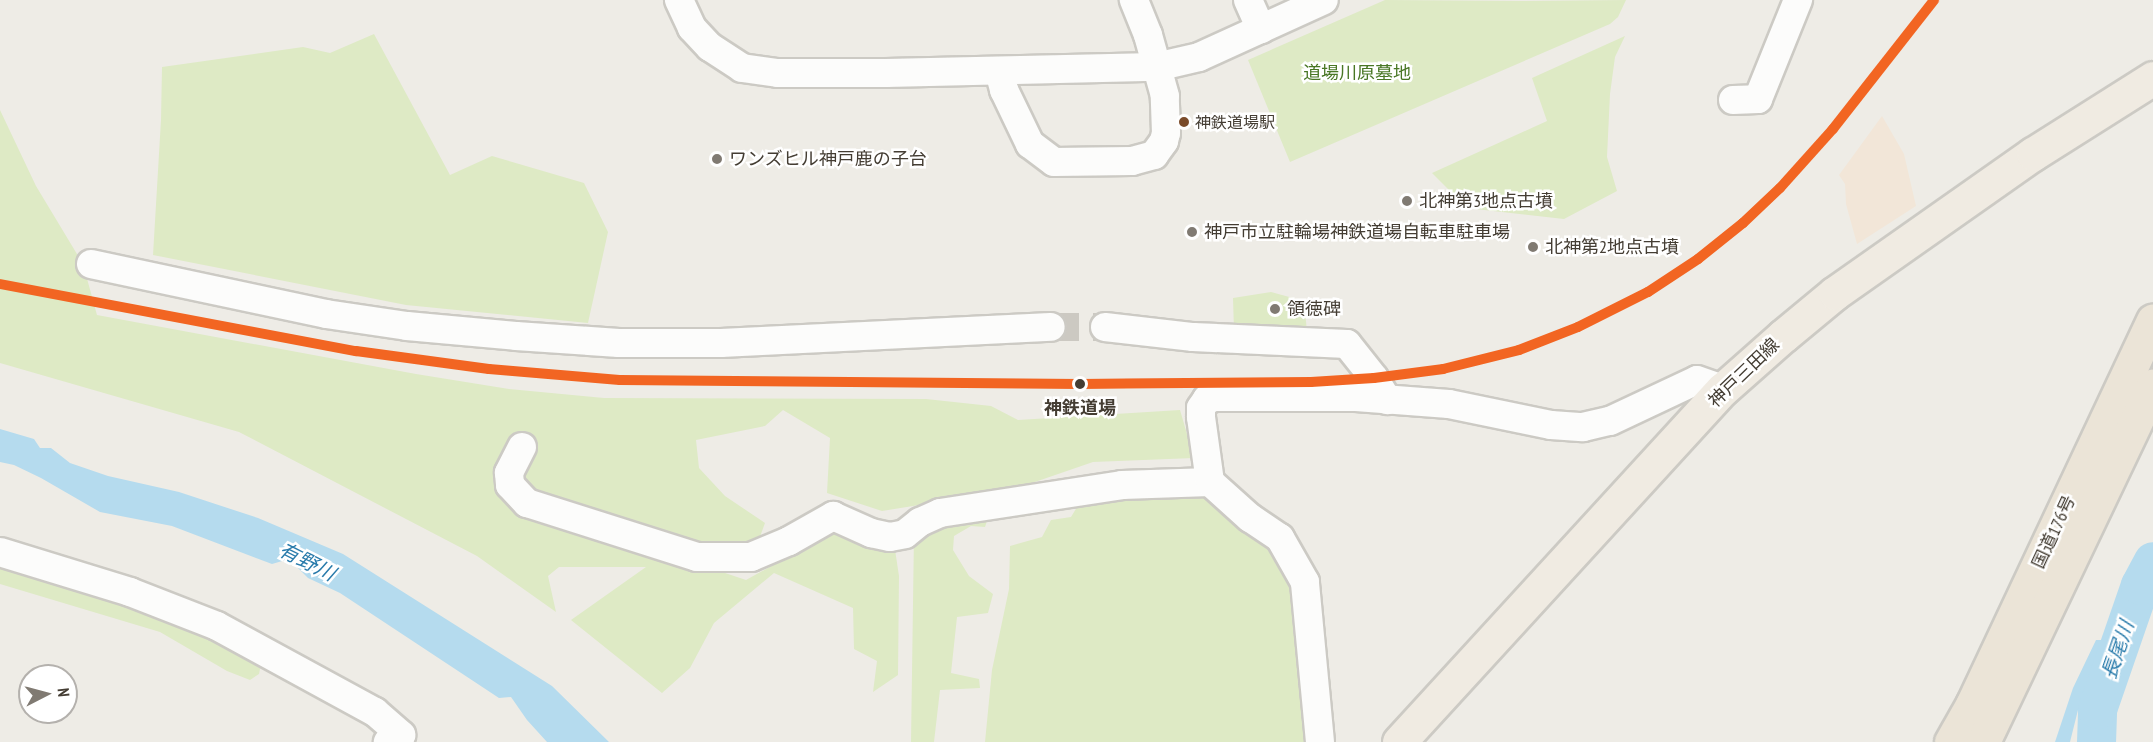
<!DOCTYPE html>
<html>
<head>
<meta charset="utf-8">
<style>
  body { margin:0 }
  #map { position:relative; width:2153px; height:742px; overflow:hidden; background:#eeece6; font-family:"PT Sans Narrow","Noto Sans JP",sans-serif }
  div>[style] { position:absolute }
  .commercial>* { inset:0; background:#f2e6d8 }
  .green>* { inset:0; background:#deeac5 }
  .water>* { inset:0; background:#b5dbee }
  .river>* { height:39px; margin:-19.5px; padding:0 19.5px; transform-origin:19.5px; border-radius:19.5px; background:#b5dbee }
  .minor-tunnel>* { height:28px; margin-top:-14px; transform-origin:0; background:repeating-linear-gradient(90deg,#ccc9c2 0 28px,transparent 0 42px) }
  .roads { filter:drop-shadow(2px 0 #cccac4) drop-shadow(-2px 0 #cccac4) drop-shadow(0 2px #cccac4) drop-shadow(0 -2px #cccac4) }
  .minor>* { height:28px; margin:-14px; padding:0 14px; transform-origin:14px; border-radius:14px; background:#fcfcfb }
  .major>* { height:33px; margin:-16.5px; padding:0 16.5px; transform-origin:16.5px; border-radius:16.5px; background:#f0ebe2 }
  .highway>* { height:33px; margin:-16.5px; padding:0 16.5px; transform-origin:16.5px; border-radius:16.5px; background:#ebe4d7 }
  .rail-1>* { height:10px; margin:-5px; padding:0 5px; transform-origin:5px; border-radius:5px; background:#f26522 }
  .dots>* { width:16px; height:16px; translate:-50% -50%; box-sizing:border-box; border:3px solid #fff; border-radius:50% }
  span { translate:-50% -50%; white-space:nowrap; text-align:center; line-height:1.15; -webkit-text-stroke:5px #fff; paint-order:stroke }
  .bus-label { font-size:16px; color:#443d33 }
  .left { translate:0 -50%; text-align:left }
  .park-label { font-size:18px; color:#497725 }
  .poi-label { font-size:18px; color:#443d33 }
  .street-label { font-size:18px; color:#443d33 }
  .stop-label { font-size:18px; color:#443d33; font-weight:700 }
  .water-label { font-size:20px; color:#297bab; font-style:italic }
  .north { position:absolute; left:18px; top:664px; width:60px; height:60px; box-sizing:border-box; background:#fff; border:2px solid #b4b1ad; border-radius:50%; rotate:84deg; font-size:16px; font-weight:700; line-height:24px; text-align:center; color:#443d33 }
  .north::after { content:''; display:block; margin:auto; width:21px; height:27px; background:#807a72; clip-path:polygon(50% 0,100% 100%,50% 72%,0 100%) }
</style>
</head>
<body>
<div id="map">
  <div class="commercial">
    <div style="clip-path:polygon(1882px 116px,1904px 154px,1916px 206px,1857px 244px,1846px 204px,1845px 184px,1839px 175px)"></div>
  </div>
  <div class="green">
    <div style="clip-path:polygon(1385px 0,1524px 1px,1626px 0,1618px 17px,1610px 24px,1290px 162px,1248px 60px)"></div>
    <div style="clip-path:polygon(374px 34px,450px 175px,492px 156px,584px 183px,608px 232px,588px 323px,406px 305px,153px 255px,161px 120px,162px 67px,303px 47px,330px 53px)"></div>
    <div style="clip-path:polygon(1625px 36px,1615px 57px,1610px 94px,1607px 157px,1617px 191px,1564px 219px,1467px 208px,1432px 173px,1547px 121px,1532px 78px)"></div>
    <div style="clip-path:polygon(0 110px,36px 186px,83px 264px,97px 315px,416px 374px,509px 389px,604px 398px,926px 399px,991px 406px,1018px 420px,1180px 410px,1194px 458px,1093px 462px,1012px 490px,882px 511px,827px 493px,830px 438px,783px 410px,765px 426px,696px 440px,699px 468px,725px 496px,765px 523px,758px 542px,704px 566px,746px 580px,842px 527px,894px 543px,899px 576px,898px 675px,873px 692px,877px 661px,854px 649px,853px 608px,774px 573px,714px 623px,690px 668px,662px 693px,571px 620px,646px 567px,559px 567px,548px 576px,556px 612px,477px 556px,239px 432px,0 363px)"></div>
    <div style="clip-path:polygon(1271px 292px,1304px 301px,1307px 332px,1234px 331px,1233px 298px)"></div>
    <div style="clip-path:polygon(1085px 494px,1194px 494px,1220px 501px,1275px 540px,1296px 582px,1315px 742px,985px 742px,992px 670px,1009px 589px,1010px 546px,1042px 537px,1051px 520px,1071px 517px)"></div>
    <div style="clip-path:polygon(948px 516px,988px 518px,985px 527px,971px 526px,954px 536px,953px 550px,969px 576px,993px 594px,988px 613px,957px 617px,951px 673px,979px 679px,980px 688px,940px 690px,934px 742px,911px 742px,914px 533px)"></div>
    <div style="clip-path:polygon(0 562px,89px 589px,262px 659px,259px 674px,250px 680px,227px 671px,160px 632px,0 584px)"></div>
  </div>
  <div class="water">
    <div style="clip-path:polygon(0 429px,34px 439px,40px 448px,51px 448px,70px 463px,108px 476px,179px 492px,258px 518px,343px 554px,552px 686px,609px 742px,547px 742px,527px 720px,511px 697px,499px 698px,340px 593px,308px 578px,289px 559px,272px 564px,172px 526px,100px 512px,41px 478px,14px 465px,0 462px)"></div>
    <div style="clip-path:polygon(2096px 640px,2109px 640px,2101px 684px,2094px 705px,2092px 709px,2088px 706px,2078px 710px,2070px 742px,2055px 742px,2073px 688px)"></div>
  </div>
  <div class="river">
    <div style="left:2096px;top:742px;width:33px;rotate:-88deg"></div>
    <div style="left:2097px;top:709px;width:131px;rotate:-70.9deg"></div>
    <div style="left:2140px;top:585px;width:27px;rotate:-62deg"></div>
  </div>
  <div class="minor-tunnel">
    <div style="left:1051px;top:327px;width:54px"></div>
  </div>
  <div class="roads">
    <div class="minor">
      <div style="left:679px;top:0;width:31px;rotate:65deg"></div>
      <div style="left:692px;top:28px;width:26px;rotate:47deg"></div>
      <div style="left:710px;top:47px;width:38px;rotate:33deg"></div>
      <div style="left:742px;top:68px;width:36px;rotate:8deg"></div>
      <div style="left:778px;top:73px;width:108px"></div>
      <div style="left:886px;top:73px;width:270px;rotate:-1.3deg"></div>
      <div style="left:1156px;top:67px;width:44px;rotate:-13.1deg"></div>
      <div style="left:1199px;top:57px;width:137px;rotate:-24.5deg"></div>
      <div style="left:1248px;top:0;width:32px;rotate:66deg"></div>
      <div style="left:999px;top:71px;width:20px;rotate:75deg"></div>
      <div style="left:1004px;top:90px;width:60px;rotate:64.3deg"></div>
      <div style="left:1030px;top:144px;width:30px;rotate:37deg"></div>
      <div style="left:1054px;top:162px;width:78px;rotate:-0.7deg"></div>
      <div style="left:1132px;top:161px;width:23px;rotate:-15deg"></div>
      <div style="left:1154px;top:155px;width:17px;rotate:-54deg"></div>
      <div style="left:1164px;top:141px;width:8px;rotate:-76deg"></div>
      <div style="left:1166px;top:133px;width:37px;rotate:-92deg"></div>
      <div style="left:1165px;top:96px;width:63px;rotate:-105.6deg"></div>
      <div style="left:1148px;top:35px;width:38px;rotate:-112deg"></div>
      <div style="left:1733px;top:100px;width:25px;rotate:-2deg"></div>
      <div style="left:1758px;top:99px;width:107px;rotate:-68deg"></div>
      <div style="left:91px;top:264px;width:240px;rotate:12deg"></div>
      <div style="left:326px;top:314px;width:82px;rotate:8.4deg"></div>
      <div style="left:407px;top:326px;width:109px;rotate:5.2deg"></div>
      <div style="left:516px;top:336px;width:103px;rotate:3.9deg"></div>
      <div style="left:619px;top:343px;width:102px"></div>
      <div style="left:721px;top:343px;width:330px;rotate:-2.8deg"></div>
      <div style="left:1105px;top:327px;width:89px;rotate:6.5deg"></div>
      <div style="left:1193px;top:337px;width:154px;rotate:2.6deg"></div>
      <div style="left:1347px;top:344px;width:43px;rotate:51.5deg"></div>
      <div style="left:1374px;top:378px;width:26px;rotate:59deg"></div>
      <div style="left:522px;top:447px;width:29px;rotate:117deg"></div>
      <div style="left:509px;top:473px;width:12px;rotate:85deg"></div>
      <div style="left:510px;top:485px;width:25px;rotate:47deg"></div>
      <div style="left:527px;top:503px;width:178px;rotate:17.6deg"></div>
      <div style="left:697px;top:557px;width:54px"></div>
      <div style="left:751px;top:557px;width:41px;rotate:-22.8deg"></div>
      <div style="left:789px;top:541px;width:51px;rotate:-29.6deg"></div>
      <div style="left:833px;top:516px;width:42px;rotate:24.1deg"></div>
      <div style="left:871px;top:533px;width:19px;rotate:12deg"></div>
      <div style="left:890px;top:537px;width:15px;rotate:-11deg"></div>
      <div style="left:905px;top:534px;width:19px;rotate:-39deg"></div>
      <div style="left:920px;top:522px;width:22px;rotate:-24deg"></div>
      <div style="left:940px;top:513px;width:184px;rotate:-8.7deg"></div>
      <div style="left:1122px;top:485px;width:88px;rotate:-2deg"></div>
      <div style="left:0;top:552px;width:136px;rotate:17.1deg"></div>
      <div style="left:130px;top:592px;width:93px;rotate:21.3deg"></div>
      <div style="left:217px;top:626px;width:180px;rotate:28.6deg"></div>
      <div style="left:375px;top:712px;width:35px;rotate:41deg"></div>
      <div style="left:401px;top:735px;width:15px;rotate:152deg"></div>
      <div style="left:1320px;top:742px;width:161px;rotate:-95.4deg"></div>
      <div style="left:1305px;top:582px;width:51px;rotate:-119.6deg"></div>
      <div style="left:1280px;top:538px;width:36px;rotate:-146deg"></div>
      <div style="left:1250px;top:518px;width:54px;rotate:-138deg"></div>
      <div style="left:1210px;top:482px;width:66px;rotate:-97.9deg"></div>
      <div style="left:1201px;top:417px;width:9px;rotate:-90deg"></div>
      <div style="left:1201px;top:408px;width:11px;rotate:-56deg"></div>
      <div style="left:1207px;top:399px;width:9px;rotate:-13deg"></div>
      <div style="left:1216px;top:397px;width:140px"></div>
      <div style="left:1356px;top:397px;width:93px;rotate:4.3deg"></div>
      <div style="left:1449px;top:404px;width:104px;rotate:11.6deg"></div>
      <div style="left:1551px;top:425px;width:32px;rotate:4deg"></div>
      <div style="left:1583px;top:427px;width:28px;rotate:-13deg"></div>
      <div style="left:1610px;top:421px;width:96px;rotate:-25.2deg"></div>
      <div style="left:1697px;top:380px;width:28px;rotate:19deg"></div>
    </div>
    <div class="major">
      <div style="left:1399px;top:742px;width:479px;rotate:-47.5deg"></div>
      <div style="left:1723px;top:389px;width:80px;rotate:-41.5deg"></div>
      <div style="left:1783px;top:336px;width:67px;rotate:-39.6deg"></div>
      <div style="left:1835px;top:293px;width:242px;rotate:-35.1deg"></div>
      <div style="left:2033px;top:154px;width:142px;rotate:-32.3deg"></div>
    </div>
    <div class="highway">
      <div style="left:1951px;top:742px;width:43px;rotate:-60.4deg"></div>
      <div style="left:1972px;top:705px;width:425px;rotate:-64.8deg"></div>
      <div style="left:1983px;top:742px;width:395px;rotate:-64.5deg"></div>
    </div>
  </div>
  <div class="rail-1">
    <div style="left:0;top:284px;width:362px;rotate:10.7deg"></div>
    <div style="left:356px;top:351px;width:134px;rotate:7.7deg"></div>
    <div style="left:489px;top:369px;width:131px;rotate:4.8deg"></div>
    <div style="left:620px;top:380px;width:460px;rotate:0.5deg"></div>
    <div style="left:1080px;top:384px;width:231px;rotate:-0.5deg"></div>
    <div style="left:1311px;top:382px;width:63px;rotate:-3.6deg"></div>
    <div style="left:1374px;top:378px;width:70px;rotate:-7.4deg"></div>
    <div style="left:1443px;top:369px;width:78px;rotate:-14deg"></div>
    <div style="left:1519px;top:350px;width:63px;rotate:-21.3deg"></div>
    <div style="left:1578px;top:327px;width:78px;rotate:-26.6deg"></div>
    <div style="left:1648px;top:292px;width:60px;rotate:-33.4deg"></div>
    <div style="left:1698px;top:259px;width:58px;rotate:-38.7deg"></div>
    <div style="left:1743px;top:223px;width:51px;rotate:-43.4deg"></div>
    <div style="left:1780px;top:188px;width:79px;rotate:-48.1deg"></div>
    <div style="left:1833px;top:129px;width:164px;rotate:-51.9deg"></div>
  </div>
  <div class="dots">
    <div style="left:1184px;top:122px;background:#7a4b2a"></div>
    <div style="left:717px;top:159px;background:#807a72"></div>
    <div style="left:1407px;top:201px;background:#807a72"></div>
    <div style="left:1192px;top:232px;background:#807a72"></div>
    <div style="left:1533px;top:247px;background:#807a72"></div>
    <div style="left:1275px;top:309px;background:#807a72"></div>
    <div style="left:1080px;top:384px;background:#443d33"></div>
  </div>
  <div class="bus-label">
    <span class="left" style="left:1195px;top:122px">神鉄道場駅</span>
  </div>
  <div class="park-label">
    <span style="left:1357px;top:73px">道場川原墓地</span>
  </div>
  <div class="poi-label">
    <span class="left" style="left:729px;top:159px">ワンズヒル神戸鹿の子台</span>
    <span class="left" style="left:1419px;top:201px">北神第3地点古墳</span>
    <span class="left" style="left:1204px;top:232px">神戸市立駐輪場神鉄道場自転車駐車場</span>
    <span class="left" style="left:1545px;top:247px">北神第2地点古墳</span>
    <span class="left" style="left:1287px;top:309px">領徳碑</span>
  </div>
  <div class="street-label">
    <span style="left:1744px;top:373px;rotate:-44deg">神戸三田線</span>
    <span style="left:2054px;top:532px;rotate:-65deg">国道176号</span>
  </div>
  <div class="stop-label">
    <span style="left:1080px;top:408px">神鉄道場</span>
  </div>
  <div class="water-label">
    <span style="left:307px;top:562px;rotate:27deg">有野川</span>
    <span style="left:2118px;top:650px;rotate:-71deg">長尾川</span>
  </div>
  <div class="north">N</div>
</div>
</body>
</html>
